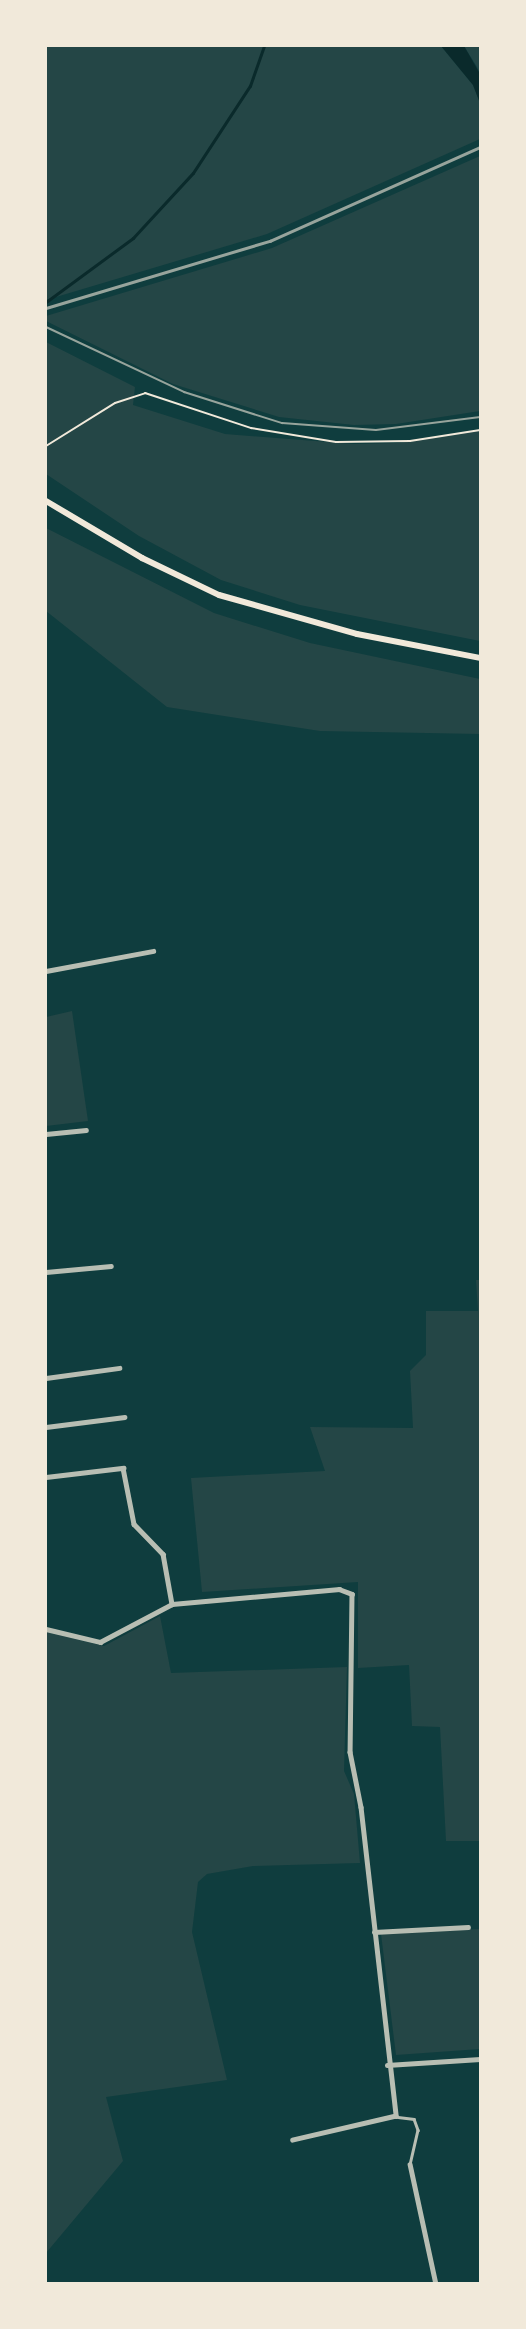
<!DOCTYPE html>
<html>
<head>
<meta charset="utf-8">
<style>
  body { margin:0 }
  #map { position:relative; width:526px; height:2329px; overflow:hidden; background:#0f3d3e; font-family:Helvetica,sans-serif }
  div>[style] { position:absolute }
  .green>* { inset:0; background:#244646 }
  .water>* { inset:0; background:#0a2a2b }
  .stream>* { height:2.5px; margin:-1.25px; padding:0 1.25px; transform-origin:1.25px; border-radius:1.25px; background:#0a2a2b }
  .path>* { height:2px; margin:-1px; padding:0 1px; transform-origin:1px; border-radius:1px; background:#f1e9da }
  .service>* { height:2.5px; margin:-1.25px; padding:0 1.25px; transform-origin:1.25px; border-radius:1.25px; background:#b8beb3 }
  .minor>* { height:4.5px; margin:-2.25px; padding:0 2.25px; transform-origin:2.25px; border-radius:2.25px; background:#b8beb3 }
  .secondary>* { height:6px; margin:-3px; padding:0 3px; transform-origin:3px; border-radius:3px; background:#f1e9da }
  .tram>* { height:2px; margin:-1px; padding:0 1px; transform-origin:1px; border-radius:1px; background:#97a49c }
  .rail>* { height:2.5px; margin:-1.25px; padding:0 1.25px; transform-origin:1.25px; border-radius:1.25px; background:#97a49c }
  span { translate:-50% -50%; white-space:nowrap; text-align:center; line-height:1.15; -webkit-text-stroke:7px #f1e9da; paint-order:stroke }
  .frame { position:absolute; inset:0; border:47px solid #f1e9da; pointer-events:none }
</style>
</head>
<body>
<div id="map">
  <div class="green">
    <div style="clip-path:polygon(46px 46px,441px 46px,473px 85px,480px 103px,480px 139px,267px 234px,46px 300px)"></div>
    <div style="clip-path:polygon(464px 46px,480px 46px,480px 74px,477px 67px)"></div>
    <div style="clip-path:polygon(480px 156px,480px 411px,396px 424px,354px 425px,279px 417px,173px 384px,46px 321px,46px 316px,272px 248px)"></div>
    <div style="clip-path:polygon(46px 342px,135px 387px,133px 405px,225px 434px,354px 444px,397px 443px,480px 430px,480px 641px,300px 605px,221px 580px,139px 536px,46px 474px)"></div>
    <div style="clip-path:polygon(46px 528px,214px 613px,310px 643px,480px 679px,480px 734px,320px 731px,167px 707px,46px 611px)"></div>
    <div style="clip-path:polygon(72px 1011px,88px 1121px,46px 1126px,46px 1017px)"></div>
    <div style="clip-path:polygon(476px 1280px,480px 1280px,480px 1841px,446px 1841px,440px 1727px,412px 1726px,409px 1665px,358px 1668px,358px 1582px,202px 1592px,191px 1478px,325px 1471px,310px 1427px,413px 1428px,410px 1371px,426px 1355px,426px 1311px,478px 1311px)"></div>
    <div style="clip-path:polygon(160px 1616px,171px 1673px,347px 1667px,344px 1771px,354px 1794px,360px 1863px,253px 1866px,207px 1874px,198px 1882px,192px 1932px,227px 2080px,106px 2097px,123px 2161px,46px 2253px,46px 1632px,104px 1646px)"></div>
    <div style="clip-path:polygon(480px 1929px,480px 2049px,396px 2055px,381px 1934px)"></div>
  </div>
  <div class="water">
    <div style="clip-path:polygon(441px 46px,464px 46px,480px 74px,480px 103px,473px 85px)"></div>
  </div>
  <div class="stream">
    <div style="left:46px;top:302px;width:108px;rotate:-36.3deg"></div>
    <div style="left:133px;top:238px;width:88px;rotate:-47.3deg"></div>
    <div style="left:193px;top:173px;width:104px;rotate:-56.8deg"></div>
    <div style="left:250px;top:86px;width:42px;rotate:-70.7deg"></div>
  </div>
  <div class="path">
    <div style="left:46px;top:446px;width:81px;rotate:-31.9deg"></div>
    <div style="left:115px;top:403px;width:32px;rotate:-18deg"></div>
    <div style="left:145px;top:393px;width:112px;rotate:18.3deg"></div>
    <div style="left:251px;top:428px;width:86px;rotate:9.4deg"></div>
    <div style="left:336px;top:442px;width:74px;rotate:-0.8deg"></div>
    <div style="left:410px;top:441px;width:71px;rotate:-8.9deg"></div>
  </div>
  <div class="service">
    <div style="left:398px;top:2117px;width:16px;rotate:7deg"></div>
    <div style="left:414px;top:2119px;width:12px;rotate:70deg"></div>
    <div style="left:418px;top:2130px;width:35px;rotate:103deg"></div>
  </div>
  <div class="minor">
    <div style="left:46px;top:971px;width:109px;rotate:-10.6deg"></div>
    <div style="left:46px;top:1134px;width:40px;rotate:-5.7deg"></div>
    <div style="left:46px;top:1272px;width:65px;rotate:-5.3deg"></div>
    <div style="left:46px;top:1378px;width:74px;rotate:-7.8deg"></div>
    <div style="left:46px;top:1427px;width:79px;rotate:-7.3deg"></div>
    <div style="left:46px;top:1477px;width:78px;rotate:-6.7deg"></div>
    <div style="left:123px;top:1468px;width:57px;rotate:78.9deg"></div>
    <div style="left:134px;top:1524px;width:42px;rotate:46deg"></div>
    <div style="left:163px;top:1554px;width:51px;rotate:79.8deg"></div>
    <div style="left:46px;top:1629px;width:56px;rotate:13.5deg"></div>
    <div style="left:100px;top:1642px;width:81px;rotate:-27.8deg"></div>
    <div style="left:172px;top:1604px;width:168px;rotate:-5.1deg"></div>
    <div style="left:339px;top:1589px;width:14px;rotate:21deg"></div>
    <div style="left:352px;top:1594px;width:158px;rotate:90.7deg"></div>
    <div style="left:350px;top:1752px;width:56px;rotate:78.7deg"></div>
    <div style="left:361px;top:1807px;width:311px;rotate:83.5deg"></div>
    <div style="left:396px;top:2116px;width:106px;rotate:166.9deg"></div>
    <div style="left:374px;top:1932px;width:94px;rotate:-3deg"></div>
    <div style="left:387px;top:2065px;width:93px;rotate:-3.7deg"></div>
    <div style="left:410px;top:2164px;width:123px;rotate:77.8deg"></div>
  </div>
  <div class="secondary">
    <div style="left:46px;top:501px;width:112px;rotate:30.7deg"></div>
    <div style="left:142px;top:558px;width:85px;rotate:25.7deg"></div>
    <div style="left:219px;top:595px;width:143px;rotate:15.8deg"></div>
    <div style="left:357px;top:634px;width:125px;rotate:11deg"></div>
  </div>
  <div class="tram">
    <div style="left:46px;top:327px;width:153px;rotate:25.2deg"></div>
    <div style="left:184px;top:392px;width:103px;rotate:17.6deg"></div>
    <div style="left:282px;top:423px;width:94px;rotate:4.3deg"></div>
    <div style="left:376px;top:430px;width:105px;rotate:-7.1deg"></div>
  </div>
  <div class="rail">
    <div style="left:46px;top:308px;width:234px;rotate:-16.7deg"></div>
    <div style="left:270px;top:241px;width:230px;rotate:-24.1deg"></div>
  </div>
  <div class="frame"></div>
</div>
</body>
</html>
